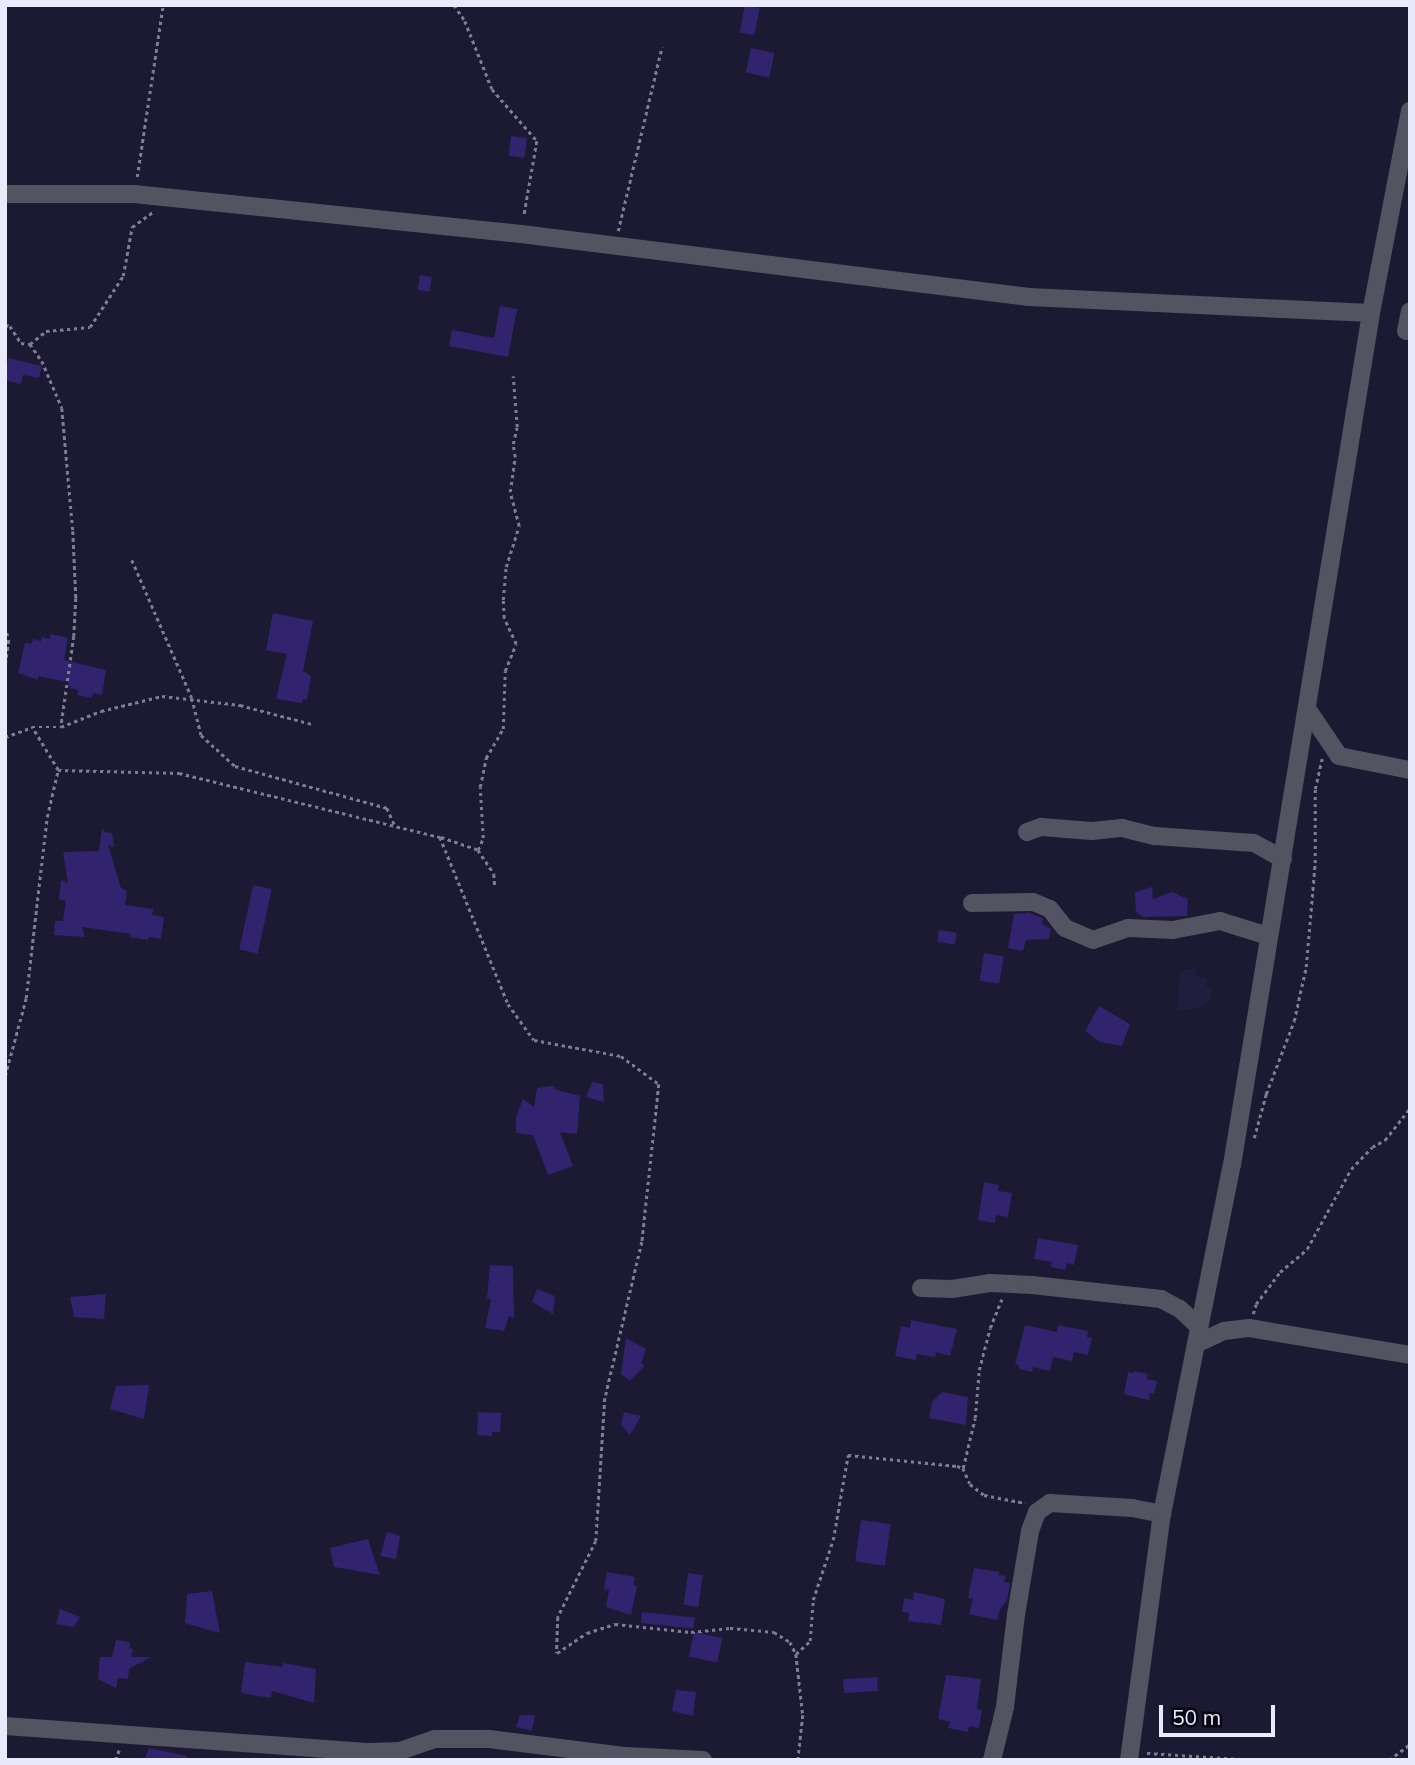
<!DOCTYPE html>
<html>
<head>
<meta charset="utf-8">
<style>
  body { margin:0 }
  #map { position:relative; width:1415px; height:1765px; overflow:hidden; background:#1c1933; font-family:Mulish,sans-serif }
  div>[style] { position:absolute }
  .built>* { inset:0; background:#211d3e }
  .building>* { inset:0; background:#31236d; transform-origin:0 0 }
  .path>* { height:2.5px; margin-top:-1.25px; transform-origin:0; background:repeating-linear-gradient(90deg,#7e7d93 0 3.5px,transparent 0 7px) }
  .minor>* { height:18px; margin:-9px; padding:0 9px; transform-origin:9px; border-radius:9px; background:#535361 }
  span { translate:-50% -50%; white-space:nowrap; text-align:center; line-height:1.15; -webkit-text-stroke:7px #070611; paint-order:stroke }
  .frame { position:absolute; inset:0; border:7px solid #eaeafd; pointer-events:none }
  .scale { position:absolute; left:1159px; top:1705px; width:116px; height:32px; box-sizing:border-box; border:4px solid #eaeafd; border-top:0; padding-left:9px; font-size:21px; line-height:24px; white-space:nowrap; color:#eaeafd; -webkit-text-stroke:5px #070611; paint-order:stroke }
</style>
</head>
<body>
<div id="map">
  <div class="built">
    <div style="clip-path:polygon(1197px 968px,1195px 977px,1206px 977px,1206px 988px,1212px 988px,1211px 1001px,1201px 1007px,1177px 1011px,1180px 971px)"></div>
  </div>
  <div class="building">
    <div style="left:745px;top:5px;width:15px;height:28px;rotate:11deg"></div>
    <div style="left:751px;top:48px;width:24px;height:25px;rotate:12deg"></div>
    <div style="left:511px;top:136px;width:16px;height:20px;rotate:7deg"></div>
    <div style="left:420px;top:275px;width:12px;height:15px;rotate:9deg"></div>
    <div style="clip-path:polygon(500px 306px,517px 309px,508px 357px,449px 346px,452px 330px,494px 338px)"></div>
    <div style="clip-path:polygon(8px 358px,42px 366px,39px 378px,23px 375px,21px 384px,5px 380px)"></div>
    <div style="clip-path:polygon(273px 613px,313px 621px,303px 671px,311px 676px,307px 700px,303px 699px,302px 703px,276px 699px,287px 654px,266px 650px)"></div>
    <div style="clip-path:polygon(51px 634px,68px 638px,64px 660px,106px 670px,102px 695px,93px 693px,92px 698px,77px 695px,78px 690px,70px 688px,68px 682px,38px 676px,38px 680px,18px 673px,25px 643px,31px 644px,33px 639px,41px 641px,42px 637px,49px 639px)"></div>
    <div style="clip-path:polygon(102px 827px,104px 832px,112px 833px,114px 847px,108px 845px,121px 888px,127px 891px,125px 905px,153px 909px,152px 915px,164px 917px,161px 939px,149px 937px,148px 940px,130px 937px,131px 934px,82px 927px,85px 937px,54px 935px,55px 921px,63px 921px,66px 901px,59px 899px,61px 880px,68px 883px,63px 852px,99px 851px)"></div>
    <div style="left:253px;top:885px;width:19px;height:66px;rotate:12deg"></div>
    <div style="clip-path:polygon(1152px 887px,1153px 899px,1172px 892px,1188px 899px,1187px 916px,1144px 917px,1136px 912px,1135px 892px)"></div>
    <div style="clip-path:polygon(1029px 913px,1043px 918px,1042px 924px,1051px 929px,1049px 939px,1026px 940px,1023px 951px,1008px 948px,1014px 914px)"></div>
    <div style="left:939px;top:930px;width:18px;height:12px;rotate:9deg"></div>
    <div style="left:984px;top:953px;width:20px;height:28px;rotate:9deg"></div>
    <div style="clip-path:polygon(1099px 1006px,1130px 1024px,1122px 1046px,1100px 1042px,1085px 1031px)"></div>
    <div style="clip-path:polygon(592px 1082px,603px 1084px,604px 1102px,586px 1097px)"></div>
    <div style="clip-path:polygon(552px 1086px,557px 1090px,580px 1096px,577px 1134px,560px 1132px,573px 1166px,548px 1175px,533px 1135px,516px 1133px,516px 1117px,523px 1099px,534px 1107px,537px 1088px)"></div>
    <div style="clip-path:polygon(984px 1182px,999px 1185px,998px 1191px,1012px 1193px,1008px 1217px,996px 1215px,995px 1223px,978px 1220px)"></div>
    <div style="clip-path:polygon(1038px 1238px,1078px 1245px,1074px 1265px,1067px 1263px,1065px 1270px,1051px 1267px,1052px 1262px,1034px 1259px)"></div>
    <div style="clip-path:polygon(490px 1265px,513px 1266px,514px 1318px,509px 1316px,504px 1331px,485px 1328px,491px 1300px,487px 1298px)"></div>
    <div style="clip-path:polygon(537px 1289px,555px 1296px,553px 1314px,532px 1302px)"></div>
    <div style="clip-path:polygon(106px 1294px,104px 1319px,74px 1317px,70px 1297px)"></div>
    <div style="clip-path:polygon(911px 1320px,957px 1329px,950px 1356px,936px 1352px,935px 1357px,917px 1354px,916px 1360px,895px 1356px,901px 1326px,910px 1328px)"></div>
    <div style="clip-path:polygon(1025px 1325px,1057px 1332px,1058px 1325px,1088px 1331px,1087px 1337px,1092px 1338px,1088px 1355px,1074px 1352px,1072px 1361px,1053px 1357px,1050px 1371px,1033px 1367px,1032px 1372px,1019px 1369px,1019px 1365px,1015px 1364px)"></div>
    <div style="clip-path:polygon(626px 1338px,646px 1349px,641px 1364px,645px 1365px,630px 1381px,621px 1374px)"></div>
    <div style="clip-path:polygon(1134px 1371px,1148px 1374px,1147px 1379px,1157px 1381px,1154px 1394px,1150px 1393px,1149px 1400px,1124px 1394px,1128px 1372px,1134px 1373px)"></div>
    <div style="clip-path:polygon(149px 1385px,144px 1419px,110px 1409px,116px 1386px)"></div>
    <div style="clip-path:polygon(942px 1392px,968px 1397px,966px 1425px,929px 1418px,932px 1402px)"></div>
    <div style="clip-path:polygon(478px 1412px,501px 1413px,500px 1432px,492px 1432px,492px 1436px,477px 1435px)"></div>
    <div style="clip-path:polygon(624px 1412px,641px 1416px,630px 1435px,621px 1425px)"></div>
    <div style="left:861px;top:1520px;width:30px;height:42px;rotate:8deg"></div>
    <div style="clip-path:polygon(387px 1532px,400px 1536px,396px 1559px,380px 1556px)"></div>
    <div style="clip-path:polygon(368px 1539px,380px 1575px,334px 1567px,330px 1548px)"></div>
    <div style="clip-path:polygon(974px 1568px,999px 1572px,998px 1575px,1006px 1576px,1004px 1582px,1010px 1583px,1007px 1601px,1000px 1609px,997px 1620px,969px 1614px,973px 1599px,968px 1598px)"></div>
    <div style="clip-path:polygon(607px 1572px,635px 1577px,633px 1585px,637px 1586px,631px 1615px,606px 1607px,609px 1590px,604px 1589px)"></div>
    <div style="left:688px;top:1573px;width:15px;height:32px;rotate:8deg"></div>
    <div style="clip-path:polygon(212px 1591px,220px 1633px,185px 1623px,187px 1594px)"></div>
    <div style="clip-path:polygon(914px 1592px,945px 1599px,941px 1625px,908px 1621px,909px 1613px,902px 1612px,904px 1598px,913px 1600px)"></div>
    <div style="clip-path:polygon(60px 1609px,80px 1617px,74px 1627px,56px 1624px)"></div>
    <div style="left:642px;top:1612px;width:53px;height:11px;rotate:6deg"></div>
    <div style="left:694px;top:1632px;width:29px;height:25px;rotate:12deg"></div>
    <div style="clip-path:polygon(116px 1640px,130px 1642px,129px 1648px,133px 1649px,131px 1657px,151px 1657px,129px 1669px,128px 1679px,118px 1678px,116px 1688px,98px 1679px,100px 1657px,112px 1657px)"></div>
    <div style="clip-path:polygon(245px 1662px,283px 1667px,283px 1663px,316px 1669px,314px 1703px,272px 1691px,271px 1698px,241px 1693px)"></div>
    <div style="clip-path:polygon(946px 1675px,981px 1679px,977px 1709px,982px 1710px,979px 1728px,969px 1726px,968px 1732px,948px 1728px,950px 1722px,938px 1719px)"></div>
    <div style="left:877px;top:1677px;width:14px;height:34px;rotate:86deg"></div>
    <div style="clip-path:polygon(676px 1690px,696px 1692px,693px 1716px,672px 1711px)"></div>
    <div style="clip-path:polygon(520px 1715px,535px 1715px,532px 1731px,516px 1727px)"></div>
    <div style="clip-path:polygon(149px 1748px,187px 1756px,187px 1760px,144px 1760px)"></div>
  </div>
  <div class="path">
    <div style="left:454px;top:5px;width:19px;rotate:55deg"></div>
    <div style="left:465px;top:21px;width:73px;rotate:68.3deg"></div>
    <div style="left:492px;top:89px;width:69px;rotate:49.1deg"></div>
    <div style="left:537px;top:141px;width:76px;rotate:99.8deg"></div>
    <div style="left:137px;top:177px;width:174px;rotate:-81.4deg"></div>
    <div style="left:618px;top:231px;width:189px;rotate:-76.6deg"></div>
    <div style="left:5px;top:325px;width:5px;rotate:11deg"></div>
    <div style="left:10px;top:326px;width:20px;rotate:57deg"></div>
    <div style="left:21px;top:343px;width:9px;rotate:6deg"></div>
    <div style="left:30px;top:344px;width:21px;rotate:-39deg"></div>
    <div style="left:46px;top:331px;width:44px;rotate:-5.2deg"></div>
    <div style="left:90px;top:327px;width:61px;rotate:-57.1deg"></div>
    <div style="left:123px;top:276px;width:50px;rotate:-79.6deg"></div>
    <div style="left:132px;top:227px;width:26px;rotate:-36deg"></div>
    <div style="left:30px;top:344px;width:21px;rotate:55deg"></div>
    <div style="left:42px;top:361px;width:51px;rotate:66.9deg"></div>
    <div style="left:62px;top:408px;width:123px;rotate:84.9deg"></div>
    <div style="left:73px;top:531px;width:67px;rotate:87.4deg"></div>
    <div style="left:76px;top:598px;width:38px;rotate:93deg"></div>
    <div style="left:74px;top:636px;width:92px;rotate:98.1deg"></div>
    <div style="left:132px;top:560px;width:150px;rotate:66.5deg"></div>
    <div style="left:192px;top:698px;width:38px;rotate:76deg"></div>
    <div style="left:201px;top:735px;width:46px;rotate:42.4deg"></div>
    <div style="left:235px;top:766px;width:158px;rotate:15.4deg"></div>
    <div style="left:387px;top:808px;width:20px;rotate:66deg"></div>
    <div style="left:5px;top:626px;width:15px;rotate:74deg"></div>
    <div style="left:9px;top:640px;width:27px;rotate:98deg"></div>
    <div style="left:5px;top:737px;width:29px;rotate:-20deg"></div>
    <div style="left:32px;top:727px;width:29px"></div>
    <div style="left:61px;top:727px;width:43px;rotate:-21.8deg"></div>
    <div style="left:101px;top:711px;width:63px;rotate:-13.8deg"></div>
    <div style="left:162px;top:696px;width:79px;rotate:6.6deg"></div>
    <div style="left:240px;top:705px;width:74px;rotate:14.8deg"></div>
    <div style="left:58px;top:770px;width:121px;rotate:1.4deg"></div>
    <div style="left:179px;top:773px;width:269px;rotate:13.8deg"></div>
    <div style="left:440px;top:837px;width:180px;rotate:67.8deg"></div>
    <div style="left:508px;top:1004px;width:44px;rotate:54.2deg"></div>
    <div style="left:534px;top:1040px;width:88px;rotate:10.4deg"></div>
    <div style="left:621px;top:1056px;width:47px;rotate:36.4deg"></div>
    <div style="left:659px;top:1084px;width:159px;rotate:96.1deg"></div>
    <div style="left:642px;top:1242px;width:160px;rotate:103.3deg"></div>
    <div style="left:605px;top:1398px;width:143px;rotate:93.6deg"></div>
    <div style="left:596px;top:1541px;width:85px;rotate:116.6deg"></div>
    <div style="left:558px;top:1617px;width:36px;rotate:92deg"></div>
    <div style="left:557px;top:1653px;width:36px;rotate:-34deg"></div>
    <div style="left:587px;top:1633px;width:29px;rotate:-18deg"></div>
    <div style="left:615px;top:1624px;width:76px;rotate:6deg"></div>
    <div style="left:691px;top:1632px;width:39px;rotate:-6deg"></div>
    <div style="left:730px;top:1628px;width:44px;rotate:5.2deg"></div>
    <div style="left:774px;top:1632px;width:19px;rotate:32deg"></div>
    <div style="left:790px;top:1642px;width:13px;rotate:63deg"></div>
    <div style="left:796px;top:1654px;width:61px;rotate:83.5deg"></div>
    <div style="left:803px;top:1715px;width:45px;rotate:96.3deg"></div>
    <div style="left:441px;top:837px;width:39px;rotate:19deg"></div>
    <div style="left:478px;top:850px;width:29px;rotate:56deg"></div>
    <div style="left:494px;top:874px;width:13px;rotate:86deg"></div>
    <div style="left:478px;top:850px;width:13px;rotate:-67deg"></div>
    <div style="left:483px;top:838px;width:51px;rotate:-93.4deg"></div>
    <div style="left:480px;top:787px;width:30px;rotate:-78deg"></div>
    <div style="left:486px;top:758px;width:34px;rotate:-60deg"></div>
    <div style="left:503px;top:729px;width:58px;rotate:-88deg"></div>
    <div style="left:505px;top:671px;width:29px;rotate:-68deg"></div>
    <div style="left:516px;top:644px;width:29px;rotate:-115deg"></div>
    <div style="left:504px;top:618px;width:18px;rotate:-93deg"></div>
    <div style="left:503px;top:600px;width:33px;rotate:-85deg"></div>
    <div style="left:506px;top:567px;width:43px;rotate:-72.4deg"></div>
    <div style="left:519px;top:526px;width:35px;rotate:-105deg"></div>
    <div style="left:510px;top:492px;width:35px;rotate:-82deg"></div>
    <div style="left:515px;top:457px;width:13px;rotate:-99deg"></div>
    <div style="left:513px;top:444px;width:17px;rotate:-77deg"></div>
    <div style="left:517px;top:427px;width:51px;rotate:-94.5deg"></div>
    <div style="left:5px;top:1076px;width:81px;rotate:-74.9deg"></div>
    <div style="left:26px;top:998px;width:182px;rotate:-83.4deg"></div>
    <div style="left:47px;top:817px;width:48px;rotate:-76.8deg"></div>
    <div style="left:58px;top:770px;width:50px;rotate:-121.2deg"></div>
    <div style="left:1254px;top:1138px;width:46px;rotate:-74.7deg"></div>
    <div style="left:1266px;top:1094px;width:78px;rotate:-69deg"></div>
    <div style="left:1294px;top:1021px;width:55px;rotate:-77.5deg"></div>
    <div style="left:1306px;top:967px;width:104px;rotate:-85.1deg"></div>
    <div style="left:1315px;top:863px;width:74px;rotate:-90deg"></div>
    <div style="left:1315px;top:789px;width:31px;rotate:-77deg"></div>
    <div style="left:1253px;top:1314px;width:10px;rotate:-73deg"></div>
    <div style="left:1256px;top:1304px;width:40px;rotate:-53deg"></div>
    <div style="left:1280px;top:1272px;width:35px;rotate:-40deg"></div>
    <div style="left:1307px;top:1249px;width:91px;rotate:-61.2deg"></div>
    <div style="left:1351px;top:1169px;width:30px;rotate:-46deg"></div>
    <div style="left:1372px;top:1147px;width:15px;rotate:-28deg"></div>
    <div style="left:1385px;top:1140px;width:41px;rotate:-52deg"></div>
    <div style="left:963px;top:1468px;width:51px;rotate:-76.5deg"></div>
    <div style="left:975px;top:1418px;width:48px;rotate:-85.2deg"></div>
    <div style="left:979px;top:1370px;width:43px;rotate:-75.3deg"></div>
    <div style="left:990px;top:1328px;width:31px;rotate:-68deg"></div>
    <div style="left:796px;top:1654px;width:19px;rotate:-43deg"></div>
    <div style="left:810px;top:1641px;width:41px;rotate:-85.8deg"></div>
    <div style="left:813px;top:1600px;width:63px;rotate:-71.6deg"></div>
    <div style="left:833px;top:1540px;width:86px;rotate:-80deg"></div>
    <div style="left:848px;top:1455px;width:110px;rotate:5.8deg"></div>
    <div style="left:957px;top:1466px;width:6px;rotate:18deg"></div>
    <div style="left:963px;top:1468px;width:17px;rotate:66deg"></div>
    <div style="left:970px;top:1484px;width:18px;rotate:38deg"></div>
    <div style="left:984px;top:1495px;width:42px;rotate:11deg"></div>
    <div style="left:1147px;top:1753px;width:109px;rotate:3.7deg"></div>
    <div style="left:115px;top:1760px;width:11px;rotate:-68deg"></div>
    <div style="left:1389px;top:1760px;width:26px;rotate:-37deg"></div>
  </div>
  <div class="minor">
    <div style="left:5px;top:194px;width:129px"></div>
    <div style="left:134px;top:194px;width:389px;rotate:5.9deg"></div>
    <div style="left:521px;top:234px;width:512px;rotate:7.07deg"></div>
    <div style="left:1029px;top:297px;width:342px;rotate:2.7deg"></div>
    <div style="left:1406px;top:331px;width:20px;rotate:-79deg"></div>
    <div style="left:1308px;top:710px;width:55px;rotate:56deg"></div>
    <div style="left:1339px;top:756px;width:72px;rotate:11.2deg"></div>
    <div style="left:1027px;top:832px;width:15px;rotate:-20deg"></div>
    <div style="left:1041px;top:827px;width:51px;rotate:4.5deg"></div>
    <div style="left:1092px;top:831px;width:30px;rotate:-6deg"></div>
    <div style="left:1122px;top:828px;width:34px;rotate:14deg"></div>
    <div style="left:1155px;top:836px;width:99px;rotate:4deg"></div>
    <div style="left:1254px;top:843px;width:33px;rotate:29deg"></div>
    <div style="left:972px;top:903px;width:61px;rotate:-0.9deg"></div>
    <div style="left:1033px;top:902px;width:18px;rotate:22deg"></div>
    <div style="left:1050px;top:909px;width:24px;rotate:52deg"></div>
    <div style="left:1065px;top:928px;width:30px;rotate:23deg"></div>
    <div style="left:1093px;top:940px;width:37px;rotate:-19deg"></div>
    <div style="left:1128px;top:928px;width:45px;rotate:2.5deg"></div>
    <div style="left:1173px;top:930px;width:48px;rotate:-10.8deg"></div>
    <div style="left:1220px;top:921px;width:50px;rotate:17.4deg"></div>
    <div style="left:921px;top:1288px;width:31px;rotate:2deg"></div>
    <div style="left:952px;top:1289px;width:38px;rotate:-9deg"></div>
    <div style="left:990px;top:1283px;width:42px;rotate:2.7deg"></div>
    <div style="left:1032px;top:1285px;width:130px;rotate:6.2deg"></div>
    <div style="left:1161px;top:1299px;width:21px;rotate:28deg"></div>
    <div style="left:1180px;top:1309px;width:26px;rotate:43deg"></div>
    <div style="left:1196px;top:1344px;width:31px;rotate:-25deg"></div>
    <div style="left:1224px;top:1331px;width:25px;rotate:-7deg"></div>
    <div style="left:1249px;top:1328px;width:163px;rotate:9.5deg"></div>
    <div style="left:5px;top:1726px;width:366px;rotate:4.1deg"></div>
    <div style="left:370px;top:1752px;width:30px;rotate:-2deg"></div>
    <div style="left:400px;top:1751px;width:36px;rotate:-19deg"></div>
    <div style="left:434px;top:1739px;width:55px"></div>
    <div style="left:489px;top:1739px;width:138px;rotate:7.1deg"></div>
    <div style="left:626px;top:1756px;width:77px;rotate:3deg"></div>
    <div style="left:992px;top:1760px;width:55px;rotate:-76.2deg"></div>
    <div style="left:1005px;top:1707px;width:93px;rotate:-83.2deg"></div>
    <div style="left:1016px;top:1615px;width:85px;rotate:-80.5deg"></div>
    <div style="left:1030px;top:1531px;width:20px;rotate:-70deg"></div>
    <div style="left:1037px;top:1512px;width:16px;rotate:-35deg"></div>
    <div style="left:1050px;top:1503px;width:82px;rotate:3.5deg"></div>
    <div style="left:1132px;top:1508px;width:31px;rotate:11deg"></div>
    <div style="left:1129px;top:1760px;width:248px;rotate:-82.4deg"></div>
    <div style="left:1162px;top:1514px;width:356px;rotate:-78.7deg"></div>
    <div style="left:1232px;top:1165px;width:863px;rotate:-80.73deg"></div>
    <div style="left:1371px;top:313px;width:206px;rotate:-79.1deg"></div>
  </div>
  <div class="frame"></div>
  <div class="scale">50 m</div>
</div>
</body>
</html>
